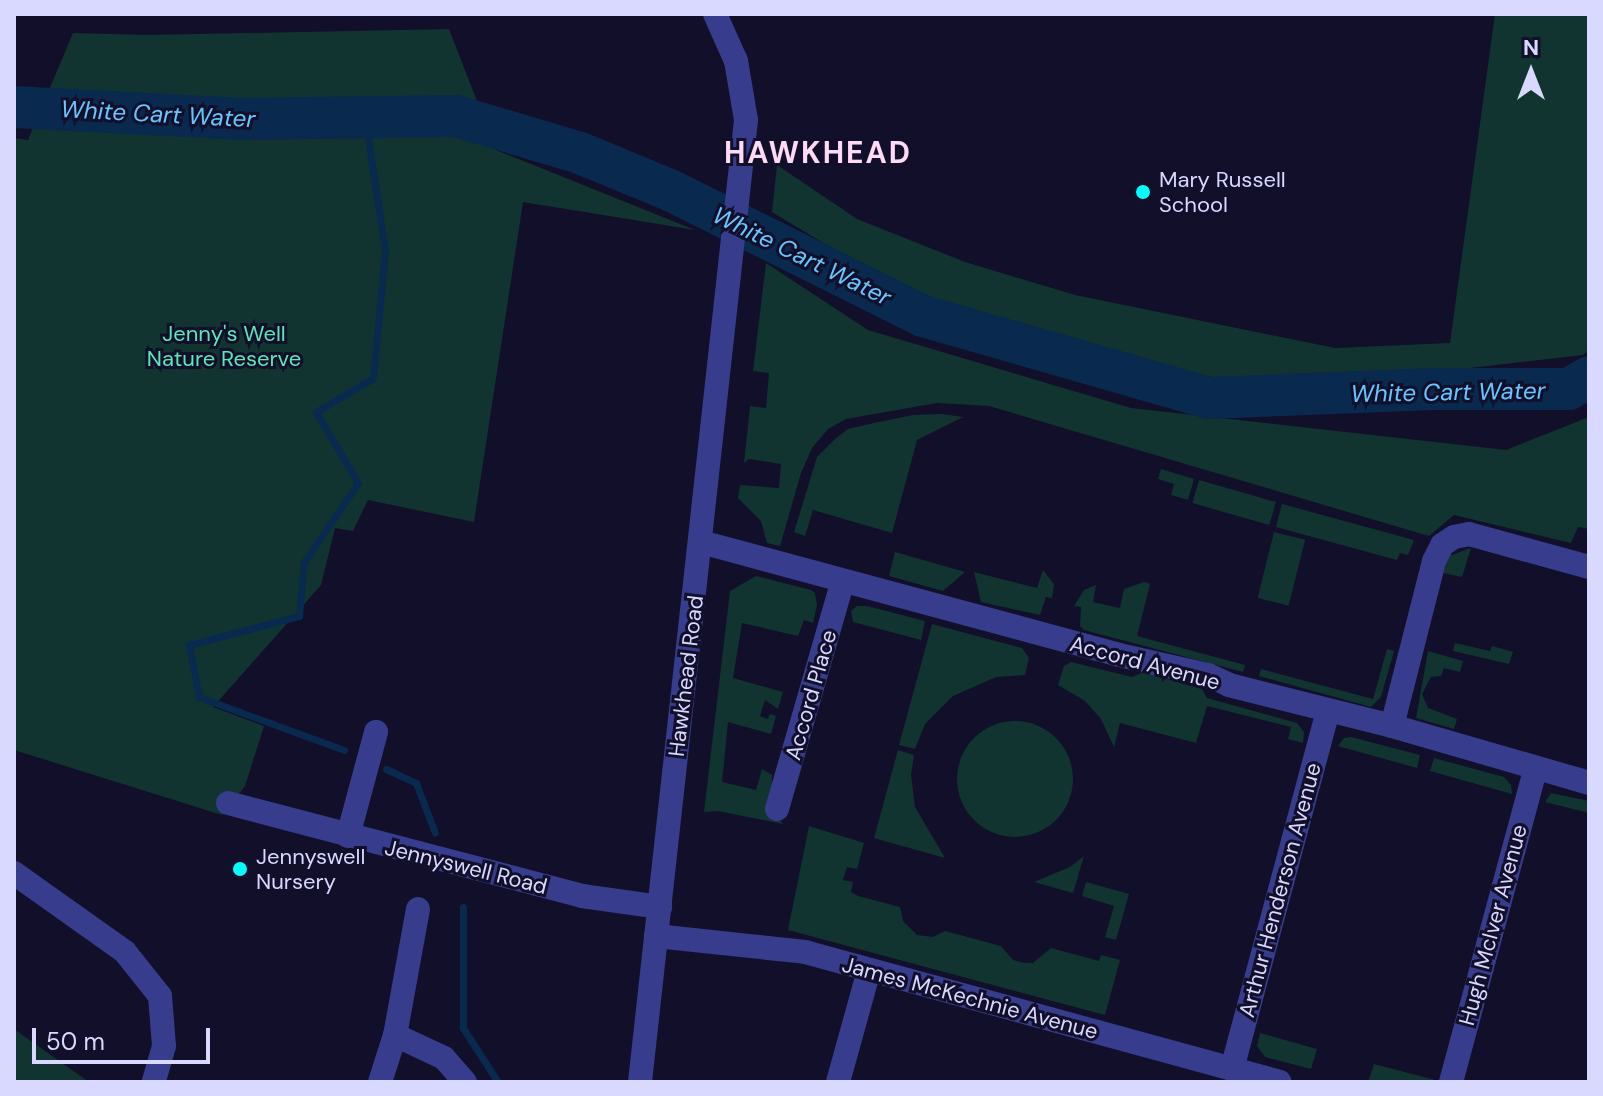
<!DOCTYPE html>
<html>
<head>
<meta charset="utf-8">
<style>
  body { margin:0 }
  #map { position:relative; width:1603px; height:1096px; overflow:hidden; background:#110f2a; font-family:"DM Sans",sans-serif }
  div>[style] { position:absolute }
  .green>* { inset:0; background:#113430; transform-origin:0 0 }
  .round { border-radius:50% }
  .stream>* { height:7px; margin:-3.5px; padding:0 3.5px; transform-origin:3.5px; border-radius:3.5px; background:#09294e }
  .river>* { height:42px; margin:-21px; padding:0 21px; transform-origin:21px; border-radius:21px; background:#09294e }
  .minor>* { height:24px; margin:-12px; padding:0 12px; transform-origin:12px; border-radius:12px; background:#373c8c }
  .dots>* { width:22px; height:22px; translate:-50% -50%; box-sizing:border-box; border:4px solid #110f2a; border-radius:50% }
  span { translate:-50% -50%; white-space:nowrap; text-align:center; line-height:1.15; -webkit-text-stroke:6px #110f2a; paint-order:stroke }
  .poi-label { font-size:22px; color:#d9d8ff }
  .left { translate:0 -50%; text-align:left }
  .park-label { font-size:22px; color:#5be7b7 }
  .street-label { font-size:22px; color:#d9d8ff }
  .water-label { font-size:24px; color:#66c6ff; font-style:italic }
  .district-label { font-size:30px; color:#ffdaf5; font-weight:700; letter-spacing:2px }
  .frame { position:absolute; inset:0; border:16px solid #d9d8ff; pointer-events:none }
  .north { position:absolute; left:1491px; top:32px; width:80px; height:80px; -webkit-text-stroke:6px #110f2a; paint-order:stroke; rotate:0deg; font-size:22px; font-weight:700; line-height:32px; text-align:center; color:#d9d8ff }
  .north::after { content:''; display:block; margin:auto; width:28px; height:36px; background:#d9d8ff; clip-path:polygon(50% 0,100% 100%,50% 72%,0 100%) }
  .scale { position:absolute; left:32px; top:1028px; width:178px; height:36px; box-sizing:border-box; border:4px solid #d9d8ff; border-top:0; padding-left:10px; font-size:24px; line-height:28px; white-space:nowrap; color:#d9d8ff; -webkit-text-stroke:6px #110f2a; paint-order:stroke }
</style>
</head>
<body>
<div id="map">
  <div class="green">
    <div style="clip-path:polygon(1495px 14px,1589px 14px,1589px 350px,1583px 355px,1342px 383px,1215px 378px,931px 308px,772px 212px,777px 165px,857px 219px,965px 262px,1075px 295px,1335px 348px,1450px 343px)"></div>
    <div style="clip-path:polygon(449px 29px,496px 150px,695px 230px,523px 202px,474px 522px,368px 500px,353px 531px,335px 528px,321px 585px,213px 707px,264px 726px,245px 786px,222px 815px,14px 750px,14px 138px,28px 140px,73px 33px,149px 35px)"></div>
    <div style="clip-path:polygon(766px 263px,868px 330px,1131px 408px,1506px 450px,1589px 417px,1589px 529px,1578px 527px,1571px 543px,1454px 515px,1429px 536px,989px 406px,937px 403px,846px 419px,828px 429px,812px 448px,801px 473px,780px 546px,767px 543px,761px 521px,738px 498px,740px 485px,779px 488px,781px 464px,749px 459px,744px 463px,750px 406px,766px 408px,769px 373px,753px 371px)"></div>
    <div style="clip-path:polygon(942px 414px,963px 417px,917px 440px,892px 533px,813px 510px,805px 536px,794px 532px,817px 457px,835px 439px,848px 429px,874px 423px,913px 415px)"></div>
    <div style="clip-path:polygon(1161px 469px,1194px 479px,1188px 500px,1171px 495px,1174px 484px,1158px 479px)"></div>
    <div style="left:1199px;top:480px;width:80px;height:24px;rotate:16deg"></div>
    <div style="clip-path:polygon(1282px 504px,1414px 540px,1408px 555px,1400px 553px,1397px 560px,1276px 527px)"></div>
    <div style="left:1274px;top:532px;width:32px;height:68px;rotate:14deg"></div>
    <div style="clip-path:polygon(1471px 548px,1462px 577px,1443px 573px,1449px 556px)"></div>
    <div style="clip-path:polygon(895px 552px,965px 572px,943px 591px,889px 576px)"></div>
    <div style="clip-path:polygon(1043px 570px,1054px 584px,1052px 598px,1046px 597px,1040px 615px,981px 602px,974px 572px,1037px 588px)"></div>
    <div style="clip-path:polygon(756px 576px,811px 590px,815px 593px,817px 605px,813px 623px,804px 620px,798px 636px,742px 623px,733px 678px,783px 692px,778px 709px,765px 700px,760px 716px,768px 719px,770px 714px,776px 716px,771px 734px,728px 722px,722px 782px,756px 790px,762px 769px,772px 775px,771px 809px,783px 824px,718px 811px,704px 812px,730px 591px)"></div>
    <div style="clip-path:polygon(1144px 582px,1150px 584px,1137px 636px,1245px 665px,1243px 672px,1084px 630px,1080px 626px,1081px 607px,1074px 606px,1084px 590px,1096px 585px,1093px 602px,1120px 608px,1124px 589px)"></div>
    <div style="clip-path:polygon(857px 606px,867px 606px,925px 621px,921px 640px,853px 622px,851px 611px)"></div>
    <div style="clip-path:polygon(932px 624px,1022px 648px,1029px 658px,1025px 675px,996px 677px,953px 696px,925px 724px,915px 749px,899px 745px)"></div>
    <div style="clip-path:polygon(1455px 643px,1490px 651px,1492px 646px,1513px 652px,1509px 664px,1453px 651px)"></div>
    <div style="clip-path:polygon(1387px 649px,1394px 651px,1381px 697px,1371px 707px,1259px 676px,1261px 669px,1373px 699px)"></div>
    <div style="clip-path:polygon(1428px 651px,1463px 661px,1460px 672px,1444px 668px,1441px 676px,1431px 677px,1422px 694px,1428px 708px,1457px 719px,1454px 729px,1416px 718px)"></div>
    <div style="clip-path:polygon(1071px 662px,1132px 677px,1144px 672px,1202px 689px,1207px 698px,1297px 723px,1304px 732px,1303px 743px,1288px 739px,1291px 727px,1207px 706px,1196px 743px,1120px 723px,1114px 747px,1101px 719px,1085px 701px,1058px 685px,1064px 666px)"></div>
    <div class="round" style="left:957px;top:721px;width:116px;height:116px"></div>
    <div style="clip-path:polygon(1351px 737px,1420px 755px,1417px 768px,1338px 746px,1344px 738px)"></div>
    <div style="clip-path:polygon(898px 750px,914px 755px,911px 775px,915px 807px,945px 858px,874px 838px)"></div>
    <div style="clip-path:polygon(1434px 758px,1504px 777px,1511px 785px,1512px 794px,1430px 771px)"></div>
    <div style="clip-path:polygon(1551px 793px,1589px 801px,1589px 813px,1545px 802px)"></div>
    <div style="clip-path:polygon(809px 826px,864px 843px,857px 869px,847px 867px,843px 880px,853px 882px,851px 892px,858px 896px,900px 907px,903px 921px,917px 935px,933px 937px,945px 931px,1001px 946px,1013px 960px,1024px 963px,1033px 963px,1051px 948px,1099px 961px,1101px 955px,1120px 960px,1105px 1015px,788px 930px)"></div>
    <div style="clip-path:polygon(1084px 856px,1073px 893px,1034px 882px,1070px 867px)"></div>
    <div style="clip-path:polygon(1086px 882px,1129px 894px,1116px 940px,1105px 937px,1114px 906px,1082px 896px)"></div>
    <div style="clip-path:polygon(14px 1029px,89px 1082px,14px 1082px)"></div>
    <div style="clip-path:polygon(1260px 1033px,1317px 1049px,1311px 1069px,1265px 1057px,1257px 1046px)"></div>
    <div style="clip-path:polygon(1374px 1064px,1435px 1080px,1368px 1082px)"></div>
  </div>
  <div class="stream">
    <div style="left:344px;top:750px;width:154px;rotate:-159.9deg"></div>
    <div style="left:199px;top:697px;width:53px;rotate:-100.9deg"></div>
    <div style="left:189px;top:645px;width:114px;rotate:-14.8deg"></div>
    <div style="left:299px;top:616px;width:54px;rotate:-84.7deg"></div>
    <div style="left:304px;top:562px;width:96px;rotate:-55.6deg"></div>
    <div style="left:358px;top:483px;width:82px;rotate:-120.6deg"></div>
    <div style="left:316px;top:412px;width:66px;rotate:-30.8deg"></div>
    <div style="left:373px;top:378px;width:129px;rotate:-84.6deg"></div>
    <div style="left:385px;top:250px;width:134px;rotate:-98.6deg"></div>
    <div style="left:386px;top:769px;width:33px;rotate:25deg"></div>
    <div style="left:416px;top:783px;width:53px;rotate:69.2deg"></div>
    <div style="left:463px;top:907px;width:121px;rotate:90deg"></div>
    <div style="left:463px;top:1028px;width:64px;rotate:57.1deg"></div>
  </div>
  <div class="river">
    <div style="left:14px;top:107px;width:230px;rotate:3deg"></div>
    <div style="left:244px;top:119px;width:212px;rotate:-0.8deg"></div>
    <div style="left:456px;top:116px;width:129px;rotate:16.6deg"></div>
    <div style="left:580px;top:153px;width:100px;rotate:22.4deg"></div>
    <div style="left:672px;top:191px;width:280px;rotate:26.5deg"></div>
    <div style="left:923px;top:316px;width:298px;rotate:16deg"></div>
    <div style="left:1209px;top:398px;width:225px;rotate:-2.3deg"></div>
    <div style="left:1434px;top:389px;width:135px"></div>
    <div style="left:1569px;top:389px;width:23px;rotate:-31deg"></div>
  </div>
  <div class="minor">
    <div style="left:701px;top:542px;width:433px;rotate:15.1deg"></div>
    <div style="left:1119px;top:655px;width:91px;rotate:12.7deg"></div>
    <div style="left:1208px;top:675px;width:23px;rotate:25deg"></div>
    <div style="left:1229px;top:685px;width:168px;rotate:14.1deg"></div>
    <div style="left:1392px;top:726px;width:205px;rotate:16.1deg"></div>
    <div style="left:1392px;top:726px;width:170px;rotate:-75.7deg"></div>
    <div style="left:1434px;top:561px;width:18px;rotate:-63deg"></div>
    <div style="left:1442px;top:545px;width:14px;rotate:-34deg"></div>
    <div style="left:1454px;top:537px;width:15px;rotate:-11deg"></div>
    <div style="left:1469px;top:534px;width:124px;rotate:15.4deg"></div>
    <div style="left:228px;top:803px;width:366px;rotate:14.7deg"></div>
    <div style="left:582px;top:896px;width:79px;rotate:8deg"></div>
    <div style="left:777px;top:809px;width:237px;rotate:-73.9deg"></div>
    <div style="left:348px;top:836px;width:108px;rotate:-74.9deg"></div>
    <div style="left:14px;top:873px;width:136px;rotate:35.4deg"></div>
    <div style="left:125px;top:952px;width:56px;rotate:51.5deg"></div>
    <div style="left:160px;top:996px;width:50px;rotate:85.4deg"></div>
    <div style="left:164px;top:1046px;width:37px;rotate:106deg"></div>
    <div style="left:418px;top:909px;width:128px;rotate:100.3deg"></div>
    <div style="left:395px;top:1035px;width:54px;rotate:25.1deg"></div>
    <div style="left:444px;top:1058px;width:32px;rotate:49deg"></div>
    <div style="left:656px;top:936px;width:150px;rotate:6.1deg"></div>
    <div style="left:805px;top:952px;width:492px;rotate:15.3deg"></div>
    <div style="left:1232px;top:1069px;width:371px;rotate:-75deg"></div>
    <div style="left:380px;top:1082px;width:49px;rotate:-72.3deg"></div>
    <div style="left:640px;top:1082px;width:968px;rotate:-83.71deg"></div>
    <div style="left:746px;top:120px;width:60px;rotate:-99.6deg"></div>
    <div style="left:736px;top:61px;width:51px;rotate:-114.1deg"></div>
    <div style="left:838px;top:1082px;width:116px;rotate:-74.5deg"></div>
    <div style="left:1451px;top:1082px;width:325px;rotate:-74.9deg"></div>
  </div>
  <div class="dots">
    <div style="left:1143px;top:192px;background:#04fdff"></div>
    <div style="left:240px;top:869px;background:#04fdff"></div>
  </div>
  <div class="poi-label">
    <span class="left" style="left:1159px;top:192px">Mary Russell<br>School</span>
    <span class="left" style="left:256px;top:869px">Jennyswell<br>Nursery</span>
  </div>
  <div class="park-label">
    <span style="left:224px;top:346px">Jenny's Well<br>Nature Reserve</span>
  </div>
  <div class="street-label">
    <span style="left:1145px;top:663px;rotate:15deg">Accord Avenue</span>
    <span style="left:686px;top:676px;rotate:-83deg">Hawkhead Road</span>
    <span style="left:811px;top:695px;rotate:-74deg">Accord Place</span>
    <span style="left:466px;top:867px;rotate:14deg">Jennyswell Road</span>
    <span style="left:1280px;top:890px;rotate:-75deg">Arthur Henderson Avenue</span>
    <span style="left:1493px;top:925px;rotate:-75deg">Hugh McIver Avenue</span>
    <span style="left:970px;top:998px;rotate:15deg">James McKechnie Avenue</span>
  </div>
  <div class="water-label">
    <span style="left:158px;top:114px;rotate:3deg">White Cart Water</span>
    <span style="left:802px;top:256px;rotate:26deg">White Cart Water</span>
    <span style="left:1448px;top:392px;rotate:-1deg">White Cart Water</span>
  </div>
  <div class="district-label">
    <span style="left:818px;top:153px">HAWKHEAD</span>
  </div>
  <div class="frame"></div>
  <div class="north">N</div>
  <div class="scale">50 m</div>
</div>
</body>
</html>
